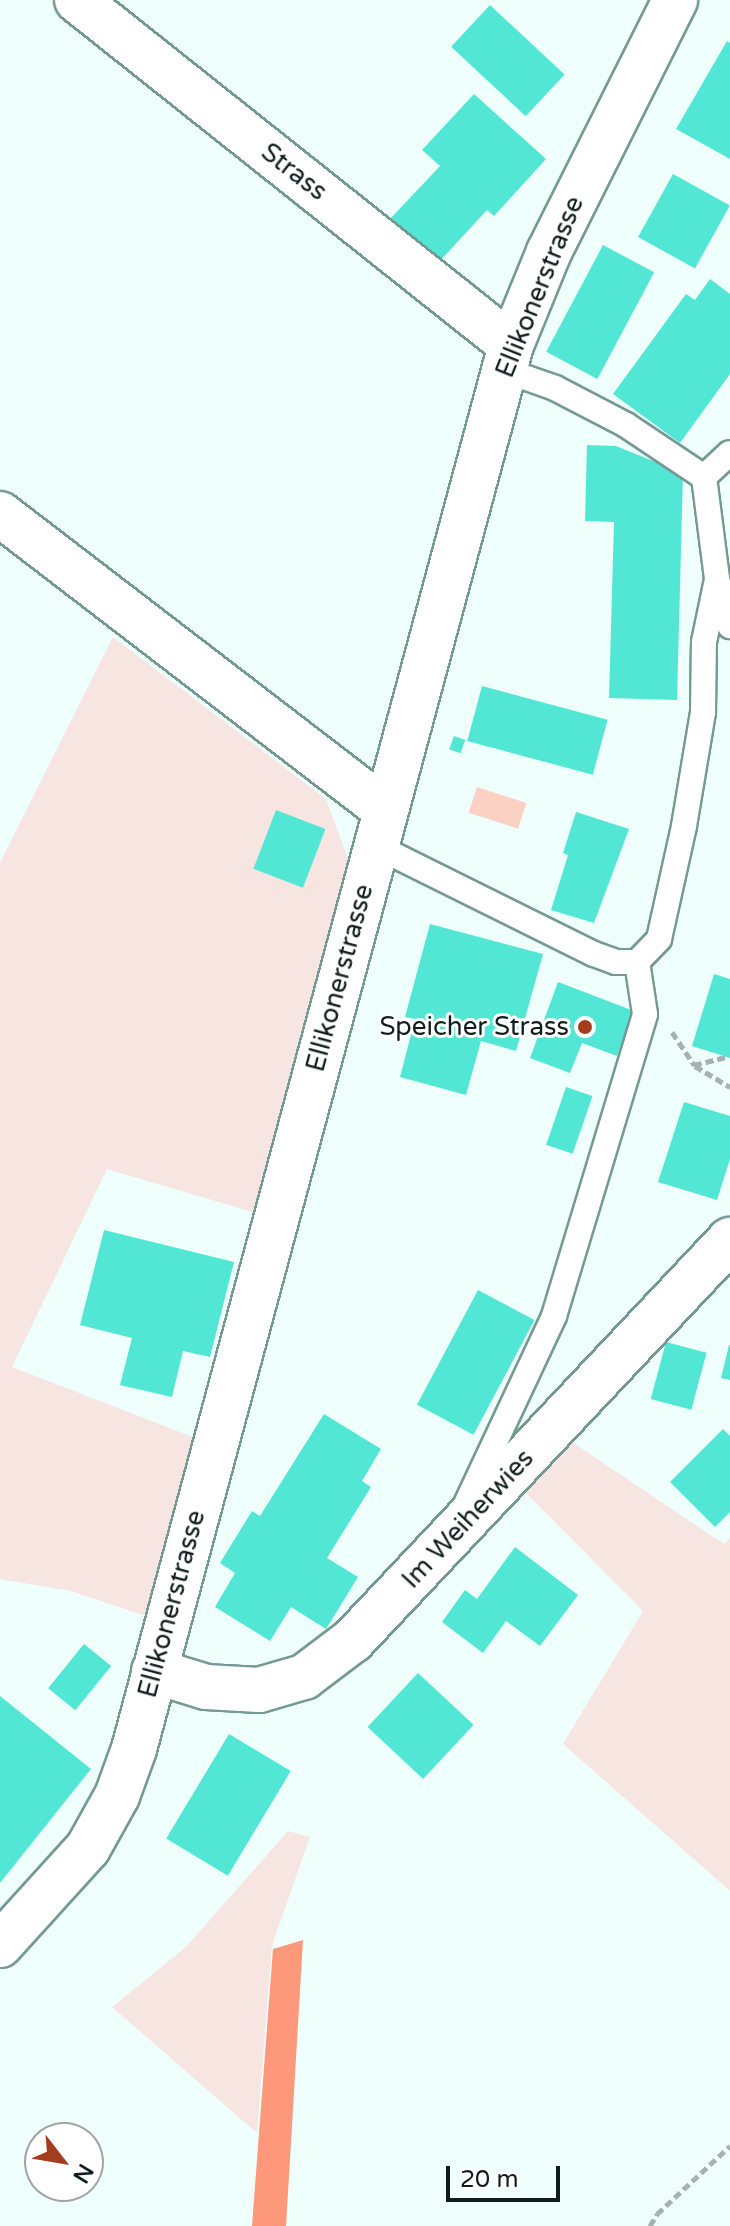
<!DOCTYPE html>
<html>
<head>
<meta charset="utf-8">
<style>
  body { margin:0 }
  #map { position:relative; width:730px; height:2226px; overflow:hidden; background:#effffc; font-family:"Varela Round",sans-serif }
  div>[style] { position:absolute }
  .green>* { inset:0; background:#f6e5e1 }
  .forest>* { inset:0; background:#fd987b }
  .water>* { inset:0; background:#fbd1c4; transform-origin:0 0 }
  .building>* { inset:0; background:#52e7d4; transform-origin:0 0 }
  .path>* { height:5px; margin-top:-2.5px; transform-origin:0; background:repeating-linear-gradient(90deg,#a4b3b1 0 8px,transparent 0 12px) }
  .roads { filter:drop-shadow(2px 0 #759993) drop-shadow(-2px 0 #759993) drop-shadow(0 2px #759993) drop-shadow(0 -2px #759993) }
  .lane>* { height:24px; margin:-12px; padding:0 12px; transform-origin:12px; border-radius:12px; background:#fff }
  .street>* { height:44px; margin:-22px; padding:0 22px; transform-origin:22px; border-radius:22px; background:#fff }
  .secondary>* { height:44px; margin:-22px; padding:0 22px; transform-origin:22px; border-radius:22px; background:#fff }
  .dots>* { width:22px; height:22px; translate:-50% -50%; box-sizing:border-box; border:4px solid #fff; border-radius:50% }
  span { translate:-50% -50%; white-space:nowrap; text-align:center; line-height:1.15; -webkit-text-stroke:6px #fff; paint-order:stroke }
  .street-label { font-size:26px; color:#0f1d1b }
  .poi-label { font-size:26px; color:#0f1d1b }
  .right { translate:-100% -50%; text-align:right }
  .north { position:absolute; left:24px; top:2122px; width:80px; height:80px; box-sizing:border-box; background:#fff; border:2px solid #9fa5a4; border-radius:50%; rotate:121deg; font-size:22px; font-weight:700; line-height:32px; text-align:center; color:#0f1d1b }
  .north::after { content:''; display:block; margin:auto; width:28px; height:36px; background:#a43d1e; clip-path:polygon(50% 0,100% 100%,50% 72%,0 100%) }
  .scale { position:absolute; left:446px; top:2166px; width:114px; height:36px; box-sizing:border-box; border:4px solid #0f1d1b; border-top:0; padding-left:10px; font-size:24px; line-height:28px; white-space:nowrap; color:#0f1d1b; -webkit-text-stroke:6px #fff; paint-order:stroke }
</style>
</head>
<body>
<div id="map">
  <div class="green">
    <div style="clip-path:polygon(113px 637px,326px 799px,353px 872px,263px 1215px,107px 1169px,12px 1367px,198px 1439px,155px 1619px,71px 1591px,0 1579px,0 863px)"></div>
    <div style="clip-path:polygon(569px 1440px,724px 1544px,730px 1538px,730px 1891px,563px 1744px,643px 1611px,523px 1490px)"></div>
    <div style="clip-path:polygon(288px 1831px,310px 1837px,272px 1945px,257px 2133px,112px 2007px,186px 1947px)"></div>
  </div>
  <div class="forest">
    <div style="clip-path:polygon(303px 1940px,286px 2226px,252px 2226px,273px 1949px)"></div>
  </div>
  <div class="water">
    <div style="left:477px;top:787px;width:52px;height:27px;rotate:18deg"></div>
  </div>
  <div class="building">
    <div style="left:490px;top:5px;width:102px;height:57px;rotate:43deg"></div>
    <div style="clip-path:polygon(727px 41px,730px 43px,730px 159px,676px 129px)"></div>
    <div style="clip-path:polygon(474px 94px,546px 159px,494px 216px,487px 210px,439px 262px,391px 218px,440px 166px,422px 150px)"></div>
    <div style="left:673px;top:174px;width:65px;height:72px;rotate:29deg"></div>
    <div style="left:603px;top:245px;width:58px;height:121px;rotate:28deg"></div>
    <div style="clip-path:polygon(710px 279px,730px 294px,730px 374px,680px 443px,613px 394px,686px 294px,695px 300px)"></div>
    <div style="clip-path:polygon(587px 445px,616px 446px,683px 473px,677px 700px,609px 698px,614px 522px,585px 521px)"></div>
    <div style="left:482px;top:686px;width:130px;height:57px;rotate:15deg"></div>
    <div style="left:454px;top:736px;width:12px;height:14px;rotate:20deg"></div>
    <div style="left:276px;top:810px;width:53px;height:63px;rotate:21deg"></div>
    <div style="clip-path:polygon(576px 812px,629px 829px,594px 923px,551px 910px,568px 855px,563px 853px)"></div>
    <div style="clip-path:polygon(430px 924px,543px 954px,516px 1051px,481px 1041px,466px 1095px,400px 1077px,415px 1019px,405px 1017px)"></div>
    <div style="clip-path:polygon(714px 974px,730px 979px,730px 1058px,692px 1046px)"></div>
    <div style="clip-path:polygon(558px 982px,634px 1011px,617px 1056px,582px 1043px,570px 1073px,530px 1058px)"></div>
    <div style="left:566px;top:1087px;width:28px;height:61px;rotate:19deg"></div>
    <div style="clip-path:polygon(684px 1102px,730px 1116px,730px 1159px,717px 1200px,658px 1182px)"></div>
    <div style="clip-path:polygon(104px 1230px,234px 1262px,210px 1357px,183px 1351px,172px 1397px,120px 1385px,132px 1338px,80px 1325px)"></div>
    <div style="left:478px;top:1290px;width:64px;height:130px;rotate:28deg"></div>
    <div style="left:666px;top:1342px;width:42px;height:59px;rotate:15deg"></div>
    <div style="clip-path:polygon(729px 1345px,730px 1345px,730px 1380px,721px 1378px)"></div>
    <div style="clip-path:polygon(324px 1414px,381px 1449px,362px 1481px,371px 1487px,327px 1558px,358px 1577px,326px 1629px,291px 1607px,270px 1641px,215px 1607px,235px 1573px,220px 1563px,252px 1511px,260px 1516px)"></div>
    <div style="clip-path:polygon(723px 1429px,730px 1436px,730px 1512px,715px 1527px,670px 1482px)"></div>
    <div style="clip-path:polygon(515px 1547px,578px 1595px,540px 1646px,506px 1621px,483px 1653px,442px 1622px,465px 1590px,477px 1599px)"></div>
    <div style="left:84px;top:1644px;width:35px;height:57px;rotate:39deg"></div>
    <div style="left:418px;top:1673px;width:76px;height:74px;rotate:43deg"></div>
    <div style="clip-path:polygon(0 1696px,91px 1769px,0 1883px)"></div>
    <div style="left:229px;top:1734px;width:72px;height:122px;rotate:31deg"></div>
  </div>
  <div class="path">
    <div style="left:672px;top:1032px;width:40px;rotate:56deg"></div>
    <div style="left:694px;top:1065px;width:34px;rotate:-14deg"></div>
    <div style="left:695px;top:1066px;width:41px;rotate:31deg"></div>
    <div style="left:650px;top:2226px;width:14px;rotate:-60deg"></div>
    <div style="left:657px;top:2214px;width:100px;rotate:-43deg"></div>
  </div>
  <div class="roads">
    <div class="lane">
      <div style="left:504px;top:370px;width:54px;rotate:19.4deg"></div>
      <div style="left:555px;top:388px;width:80px;rotate:27.5deg"></div>
      <div style="left:626px;top:425px;width:94px;rotate:33.7deg"></div>
      <div style="left:704px;top:477px;width:103px;rotate:82.7deg"></div>
      <div style="left:717px;top:579px;width:49px;rotate:74.5deg"></div>
      <div style="left:704px;top:477px;width:35px;rotate:-43deg"></div>
      <div style="left:376px;top:846px;width:243px;rotate:26.4deg"></div>
      <div style="left:594px;top:954px;width:23px;rotate:20deg"></div>
      <div style="left:616px;top:962px;width:21px"></div>
      <div style="left:637px;top:962px;width:32px;rotate:-46deg"></div>
      <div style="left:659px;top:939px;width:116px;rotate:-77.5deg"></div>
      <div style="left:684px;top:826px;width:116px;rotate:-80.5deg"></div>
      <div style="left:703px;top:712px;width:70px;rotate:-89.2deg"></div>
      <div style="left:704px;top:642px;width:64px;rotate:-78.3deg"></div>
      <div style="left:467px;top:1502px;width:205px;rotate:-64.9deg"></div>
      <div style="left:554px;top:1316px;width:315px;rotate:-73.2deg"></div>
      <div style="left:645px;top:1014px;width:53px;rotate:-98.7deg"></div>
    </div>
    <div class="street">
      <div style="left:77px;top:0;width:554px;rotate:38.48deg"></div>
      <div style="left:154px;top:1671px;width:54px;rotate:17.1deg"></div>
      <div style="left:206px;top:1687px;width:53px;rotate:3.2deg"></div>
      <div style="left:259px;top:1690px;width:47px;rotate:-16.1deg"></div>
      <div style="left:304px;top:1677px;width:61px;rotate:-37.1deg"></div>
      <div style="left:353px;top:1640px;width:550px;rotate:-46.7deg"></div>
    </div>
    <div class="secondary">
      <div style="left:0;top:514px;width:485px;rotate:37.5deg"></div>
      <div style="left:0;top:1945px;width:131px;rotate:-47.8deg"></div>
      <div style="left:88px;top:1848px;width:60px;rotate:-60.9deg"></div>
      <div style="left:117px;top:1796px;width:50px;rotate:-70.1deg"></div>
      <div style="left:134px;top:1749px;width:1454px;rotate:-74.97deg"></div>
      <div style="left:511px;top:345px;width:100px;rotate:-67.8deg"></div>
      <div style="left:549px;top:252px;width:282px;rotate:-63.4deg"></div>
    </div>
  </div>
  <div class="dots">
    <div style="left:585px;top:1027px;background:#a43d1e"></div>
  </div>
  <div class="street-label">
    <span style="left:294px;top:172px;rotate:38deg">Strass</span>
    <span style="left:540px;top:287px;rotate:-68deg">Ellikonerstrasse</span>
    <span style="left:340px;top:978px;rotate:-75deg">Ellikonerstrasse</span>
    <span style="left:468px;top:1519px;rotate:-47deg">Im Weiherwies</span>
    <span style="left:172px;top:1604px;rotate:-75deg">Ellikonerstrasse</span>
  </div>
  <div class="poi-label">
    <span class="right" style="left:569px;top:1027px">Speicher Strass</span>
  </div>
  <div class="north">N</div>
  <div class="scale">20 m</div>
</div>
</body>
</html>
